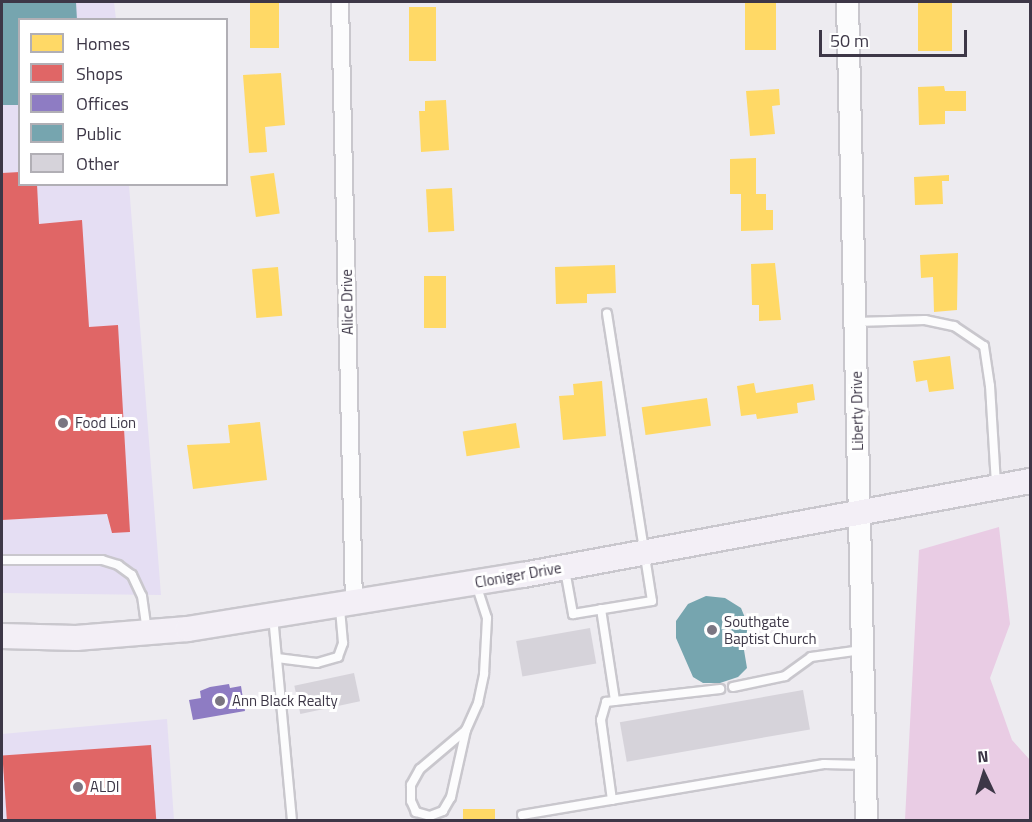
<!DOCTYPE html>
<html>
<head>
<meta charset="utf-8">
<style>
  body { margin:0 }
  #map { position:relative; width:1032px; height:822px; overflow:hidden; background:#edebf0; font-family:"Titillium Web",sans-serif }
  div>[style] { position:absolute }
  .commercial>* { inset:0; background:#e5def3 }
  .green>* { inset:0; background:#e9cce4 }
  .homes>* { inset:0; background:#ffd966; transform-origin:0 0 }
  .shops>* { inset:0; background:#e06666; transform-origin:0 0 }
  .offices>* { inset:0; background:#8e7cc3 }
  .public>* { inset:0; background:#76a5af }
  .building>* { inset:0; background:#d6d3da; transform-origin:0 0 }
  .roads { filter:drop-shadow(2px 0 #c9c7cd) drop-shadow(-2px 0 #c9c7cd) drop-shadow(0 2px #c9c7cd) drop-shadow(0 -2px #c9c7cd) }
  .service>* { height:8px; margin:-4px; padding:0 4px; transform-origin:4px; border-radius:4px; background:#fcfcfd }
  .minor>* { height:16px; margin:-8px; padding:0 8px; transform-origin:8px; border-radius:8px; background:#fcfcfd }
  .tertiary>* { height:21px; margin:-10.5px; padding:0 10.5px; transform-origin:10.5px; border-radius:10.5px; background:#fcfcfd }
  .secondary>* { height:24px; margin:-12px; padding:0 12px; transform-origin:12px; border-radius:12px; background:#f3eff6 }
  .dots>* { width:16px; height:16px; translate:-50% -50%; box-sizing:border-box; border:3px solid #fff; border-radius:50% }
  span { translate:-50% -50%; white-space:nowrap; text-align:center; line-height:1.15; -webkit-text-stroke:6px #fff; paint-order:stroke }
  .street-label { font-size:15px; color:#3d3747 }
  .poi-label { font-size:15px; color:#3d3747 }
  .left { translate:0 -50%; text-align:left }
  .frame { position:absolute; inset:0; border:3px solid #3d3747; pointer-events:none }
  .legend { position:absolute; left:18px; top:18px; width:210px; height:168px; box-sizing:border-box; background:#fff; border:2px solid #b1afb5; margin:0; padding:8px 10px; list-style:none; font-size:18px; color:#3d3747 }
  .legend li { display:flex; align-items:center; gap:12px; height:30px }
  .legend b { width:30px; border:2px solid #b1afb5 }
  .north { position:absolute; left:954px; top:744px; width:60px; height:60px; -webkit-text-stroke:4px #fff; paint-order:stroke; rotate:356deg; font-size:16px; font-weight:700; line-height:24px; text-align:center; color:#3d3747 }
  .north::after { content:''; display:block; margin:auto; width:21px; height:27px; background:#3d3747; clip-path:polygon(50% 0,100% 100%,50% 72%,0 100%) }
  .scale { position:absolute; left:819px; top:30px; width:148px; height:27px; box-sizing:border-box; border:3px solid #3d3747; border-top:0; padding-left:8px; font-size:18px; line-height:21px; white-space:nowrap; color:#3d3747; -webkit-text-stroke:4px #fff; paint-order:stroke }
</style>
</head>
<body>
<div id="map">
  <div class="commercial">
    <div style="clip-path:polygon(2px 2px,114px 2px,116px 19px,20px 20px,20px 184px,129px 185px,161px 595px,2px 593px)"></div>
    <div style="clip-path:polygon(167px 719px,174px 820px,2px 820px,2px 734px)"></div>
  </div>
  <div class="green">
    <div style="clip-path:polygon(999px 527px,1010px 624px,990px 678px,1012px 740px,1030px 760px,1030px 820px,905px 820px,919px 550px)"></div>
  </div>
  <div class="homes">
    <div style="left:250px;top:2px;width:29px;height:46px"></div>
    <div style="left:745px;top:2px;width:31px;height:48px"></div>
    <div style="left:918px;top:2px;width:34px;height:49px"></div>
    <div style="left:409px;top:7px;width:27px;height:54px"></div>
    <div style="clip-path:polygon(281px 73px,285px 125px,265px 127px,267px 152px,249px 153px,243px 75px)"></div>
    <div style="clip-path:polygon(944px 86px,945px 91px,966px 91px,966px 111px,945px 111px,945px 124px,919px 125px,918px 87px)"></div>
    <div style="clip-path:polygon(779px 89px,780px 105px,772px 106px,775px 134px,750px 136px,746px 91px)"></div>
    <div style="clip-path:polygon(446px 100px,449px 150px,421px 152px,419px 111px,425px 111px,425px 101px)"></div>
    <div style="clip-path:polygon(756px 158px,756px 194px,766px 194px,766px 210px,773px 210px,773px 230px,741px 231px,741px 194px,730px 194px,730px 159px)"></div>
    <div style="left:274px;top:173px;width:41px;height:24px;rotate:82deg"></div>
    <div style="clip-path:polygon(949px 175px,949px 181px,942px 181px,943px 204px,915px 205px,914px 177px)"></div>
    <div style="left:452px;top:188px;width:43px;height:26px;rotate:87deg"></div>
    <div style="clip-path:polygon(958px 253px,957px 310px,934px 312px,933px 277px,921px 278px,920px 255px)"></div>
    <div style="clip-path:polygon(775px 263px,781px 320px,759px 321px,759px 305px,752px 305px,751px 264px)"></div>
    <div style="clip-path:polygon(615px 265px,616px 293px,587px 294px,587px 303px,556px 304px,555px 267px)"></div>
    <div style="left:278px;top:267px;width:49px;height:26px;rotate:85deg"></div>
    <div style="left:424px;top:276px;width:22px;height:52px"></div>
    <div style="clip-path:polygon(950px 356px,954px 389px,929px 392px,927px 380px,916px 382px,913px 361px)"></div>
    <div style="clip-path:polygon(602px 381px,606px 436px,563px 440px,559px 396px,574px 395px,573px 384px)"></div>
    <div style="clip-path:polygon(754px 383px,756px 393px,813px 384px,815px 400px,797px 403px,798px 413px,757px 419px,756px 414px,741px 416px,737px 386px)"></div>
    <div style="left:707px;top:398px;width:28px;height:66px;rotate:82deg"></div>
    <div style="clip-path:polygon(260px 422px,267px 480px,193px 489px,187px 445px,230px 443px,228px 425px)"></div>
    <div style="left:516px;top:423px;width:25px;height:54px;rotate:81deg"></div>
    <div style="left:463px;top:809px;width:32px;height:11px"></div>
  </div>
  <div class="shops">
    <div style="clip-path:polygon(20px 172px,20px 184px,37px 184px,39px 224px,82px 220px,89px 327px,118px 325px,130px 532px,112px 533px,107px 514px,2px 520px,2px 173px)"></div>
    <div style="left:151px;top:745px;width:75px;height:149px;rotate:86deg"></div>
  </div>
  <div class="offices">
    <div style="clip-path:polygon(229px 684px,230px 688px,241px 686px,245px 711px,193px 720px,189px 700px,201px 698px,200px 691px,210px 687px)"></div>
  </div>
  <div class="public">
    <div style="clip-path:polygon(2px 2px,76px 2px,77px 20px,20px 20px,20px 105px,2px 105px)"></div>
    <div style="clip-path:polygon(706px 596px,725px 598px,741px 608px,748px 625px,744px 650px,747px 668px,738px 677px,720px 683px,703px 683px,693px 677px,676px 638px,676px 621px,688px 604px)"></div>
  </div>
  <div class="building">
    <div style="left:590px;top:628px;width:36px;height:75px;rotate:80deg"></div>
    <div style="left:354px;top:673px;width:29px;height:61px;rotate:78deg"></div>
    <div style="left:803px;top:690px;width:40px;height:186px;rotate:80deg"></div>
  </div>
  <div class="roads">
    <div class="service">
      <div style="left:855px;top:322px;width:70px;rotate:-1.6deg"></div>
      <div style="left:925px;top:320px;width:30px;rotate:12deg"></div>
      <div style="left:954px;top:326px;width:36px;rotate:34deg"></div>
      <div style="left:984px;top:346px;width:40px;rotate:81.5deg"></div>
      <div style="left:990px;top:386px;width:99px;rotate:86.5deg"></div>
      <div style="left:2px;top:560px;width:100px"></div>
      <div style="left:102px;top:560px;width:17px;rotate:17deg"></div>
      <div style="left:118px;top:565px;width:17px;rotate:36deg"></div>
      <div style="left:132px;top:575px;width:23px;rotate:65deg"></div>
      <div style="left:142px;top:596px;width:34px;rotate:82deg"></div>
      <div style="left:565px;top:570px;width:45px;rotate:79.7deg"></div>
      <div style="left:573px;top:614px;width:80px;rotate:-9.3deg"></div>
      <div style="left:652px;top:601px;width:291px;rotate:-98.9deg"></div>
      <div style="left:601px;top:609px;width:93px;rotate:81.3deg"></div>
      <div style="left:273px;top:616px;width:205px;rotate:84.7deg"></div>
      <div style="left:277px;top:658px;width:40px;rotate:7.1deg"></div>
      <div style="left:317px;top:663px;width:22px;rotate:-16deg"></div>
      <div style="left:338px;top:657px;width:15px;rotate:-70deg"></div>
      <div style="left:343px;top:643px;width:36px;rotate:-95deg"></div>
      <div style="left:733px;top:687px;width:53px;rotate:-11.9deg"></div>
      <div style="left:785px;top:676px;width:32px;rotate:-36deg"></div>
      <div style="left:811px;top:657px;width:51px;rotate:-7.8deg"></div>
      <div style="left:466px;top:730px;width:69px;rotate:102.6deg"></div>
      <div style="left:451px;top:797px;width:16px;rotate:120deg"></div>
      <div style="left:443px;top:811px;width:14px;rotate:159deg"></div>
      <div style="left:430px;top:816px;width:15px;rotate:-164deg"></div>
      <div style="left:416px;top:812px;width:12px;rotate:-114deg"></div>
      <div style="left:411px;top:801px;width:16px;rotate:-90deg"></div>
      <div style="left:411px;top:785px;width:18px;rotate:-61deg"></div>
      <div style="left:420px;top:769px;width:60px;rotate:-40.3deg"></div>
      <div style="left:466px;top:730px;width:30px;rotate:-66deg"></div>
      <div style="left:478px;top:703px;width:30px;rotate:-78deg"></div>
      <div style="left:484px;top:674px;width:56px;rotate:-86.9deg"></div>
      <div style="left:487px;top:618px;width:35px;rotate:-108deg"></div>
      <div style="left:612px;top:800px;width:81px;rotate:-97.8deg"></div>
      <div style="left:601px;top:720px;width:19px;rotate:-74deg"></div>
      <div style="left:606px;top:702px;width:115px;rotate:-6.5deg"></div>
      <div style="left:522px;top:815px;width:306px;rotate:-9.6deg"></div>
      <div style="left:824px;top:764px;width:40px;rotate:1.4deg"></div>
    </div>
    <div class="minor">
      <div style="left:340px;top:2px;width:601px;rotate:88.67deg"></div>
    </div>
    <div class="tertiary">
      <div style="left:847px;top:2px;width:818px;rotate:88.67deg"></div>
    </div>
    <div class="secondary">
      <div style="left:2px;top:636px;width:74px;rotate:1.5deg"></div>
      <div style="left:76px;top:638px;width:112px;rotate:-4.6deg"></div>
      <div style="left:188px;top:629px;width:339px;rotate:-9.2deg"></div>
      <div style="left:523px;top:575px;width:516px;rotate:-10.5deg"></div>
    </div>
  </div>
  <div class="dots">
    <div style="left:63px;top:423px;background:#7b7682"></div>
    <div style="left:712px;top:630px;background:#7b7682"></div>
    <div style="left:220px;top:701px;background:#7b7682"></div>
    <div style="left:78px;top:787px;background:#7b7682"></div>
  </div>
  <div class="street-label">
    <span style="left:347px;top:302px;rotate:-91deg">Alice Drive</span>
    <span style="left:857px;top:411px;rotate:-91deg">Liberty Drive</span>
    <span style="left:518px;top:575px;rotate:-10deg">Cloniger Drive</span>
  </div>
  <div class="poi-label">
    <span class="left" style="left:75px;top:423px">Food Lion</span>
    <span class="left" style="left:724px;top:630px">Southgate<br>Baptist Church</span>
    <span class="left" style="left:232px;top:701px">Ann Black Realty</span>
    <span class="left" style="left:90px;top:787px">ALDI</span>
  </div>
  <div class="frame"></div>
  <ul class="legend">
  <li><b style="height:16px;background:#ffd966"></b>Homes</li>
  <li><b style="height:16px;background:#e06666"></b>Shops</li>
  <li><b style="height:16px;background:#8e7cc3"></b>Offices</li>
  <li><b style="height:16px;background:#76a5af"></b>Public</li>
  <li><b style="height:16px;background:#d6d3da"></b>Other</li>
  </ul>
  <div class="north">N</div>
  <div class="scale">50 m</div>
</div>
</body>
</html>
